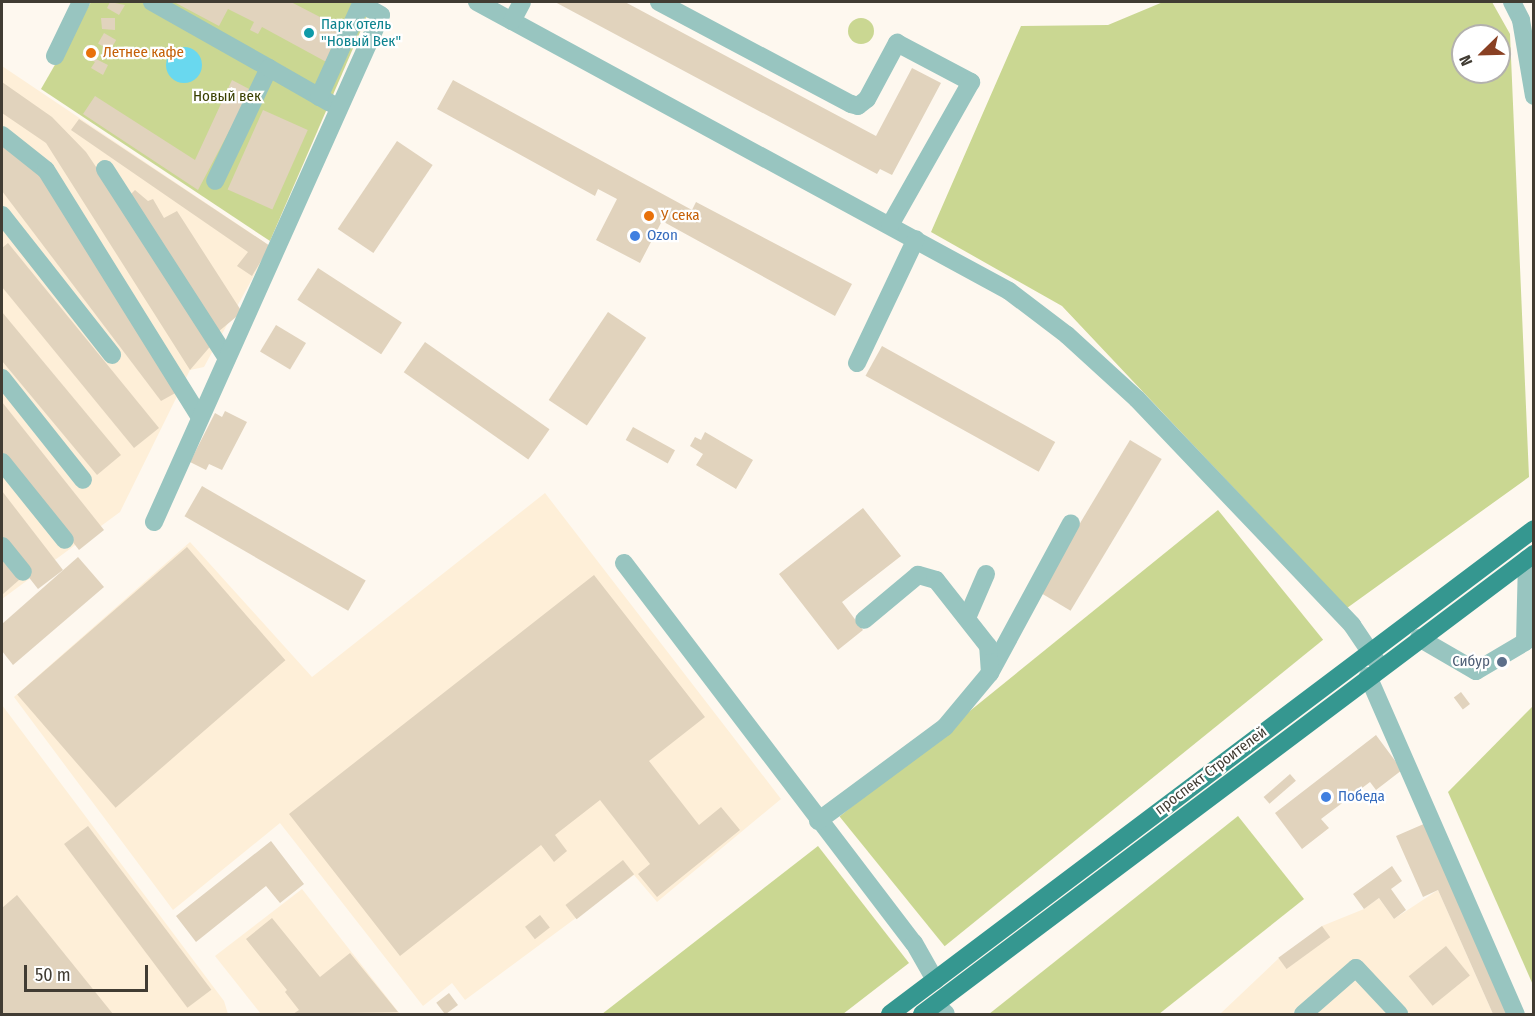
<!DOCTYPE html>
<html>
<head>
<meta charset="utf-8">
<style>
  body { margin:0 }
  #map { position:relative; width:1535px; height:1016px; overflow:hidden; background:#fef8ef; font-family:"Fira Sans Condensed",sans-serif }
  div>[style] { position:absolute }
  .built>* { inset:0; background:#feefd8 }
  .green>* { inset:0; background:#cad792; transform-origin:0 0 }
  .round { border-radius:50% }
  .water>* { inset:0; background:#69d8ef }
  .building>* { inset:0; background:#e1d3bd; transform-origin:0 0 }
  .minor>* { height:18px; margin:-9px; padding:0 9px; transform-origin:9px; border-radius:9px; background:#98c5c0 }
  .major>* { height:18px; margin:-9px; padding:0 9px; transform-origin:9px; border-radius:9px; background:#359790 }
  .dots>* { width:16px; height:16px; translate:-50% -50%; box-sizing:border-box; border:3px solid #fff; border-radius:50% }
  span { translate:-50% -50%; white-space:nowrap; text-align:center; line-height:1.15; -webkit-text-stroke:4.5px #fff; paint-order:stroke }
  .culture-label { font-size:15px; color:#0d838f }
  .left { translate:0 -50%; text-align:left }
  .food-label { font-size:15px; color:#c56008 }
  .park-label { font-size:15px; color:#394000 }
  .shop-label { font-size:15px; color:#366cbe }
  .service-label { font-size:15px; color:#4e5e75 }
  .right { translate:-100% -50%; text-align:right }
  .street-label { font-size:15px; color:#413c33 }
  .frame { position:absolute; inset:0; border:3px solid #413c33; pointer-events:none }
  .north { position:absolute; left:1451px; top:24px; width:60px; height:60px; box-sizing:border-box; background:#fff; border:2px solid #b3b1ad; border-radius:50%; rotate:247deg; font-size:16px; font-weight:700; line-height:24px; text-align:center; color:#413c33 }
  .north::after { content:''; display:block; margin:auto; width:21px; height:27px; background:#894023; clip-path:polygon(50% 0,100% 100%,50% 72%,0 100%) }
  .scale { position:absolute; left:24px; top:965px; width:124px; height:27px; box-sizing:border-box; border:3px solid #413c33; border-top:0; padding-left:8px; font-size:18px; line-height:21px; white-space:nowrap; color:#413c33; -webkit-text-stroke:4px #fff; paint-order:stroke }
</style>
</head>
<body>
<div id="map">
  <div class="built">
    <div style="clip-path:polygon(2px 66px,270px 246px,204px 367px,190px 370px,120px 512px,2px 599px)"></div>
    <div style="clip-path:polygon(545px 493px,781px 799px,657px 902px,634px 875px,465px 1000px,452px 983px,423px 1006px,280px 823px,173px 910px,14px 697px,190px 542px,312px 677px)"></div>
    <div style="clip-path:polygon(2px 705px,224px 1001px,228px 1014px,2px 1014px)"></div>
    <div style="clip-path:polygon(302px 889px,400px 1014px,261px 1014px,215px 956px)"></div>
    <div style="clip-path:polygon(1438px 890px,1493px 1014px,1220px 1014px,1279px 958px,1322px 926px,1364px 909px,1379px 898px,1394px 919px)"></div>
  </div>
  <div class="green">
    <div style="clip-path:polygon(91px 2px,373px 2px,270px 241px,41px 89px)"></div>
    <div style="clip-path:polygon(evenodd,1163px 2px,1492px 2px,1510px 34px,1529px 477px,1347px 608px,1062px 306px,931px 232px,1021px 26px,1108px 25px,1163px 2px,1463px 36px,1499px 36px,1499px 72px,1463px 72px,1463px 36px)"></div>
    <div class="round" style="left:848px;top:18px;width:26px;height:26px"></div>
    <div style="left:1218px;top:510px;width:167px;height:487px;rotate:51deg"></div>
    <div style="clip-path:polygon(1533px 706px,1533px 985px,1448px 792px)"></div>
    <div style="clip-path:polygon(1238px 816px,1304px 899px,1159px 1014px,989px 1014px)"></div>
    <div style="clip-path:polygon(818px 846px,909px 963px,843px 1014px,602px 1014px)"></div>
  </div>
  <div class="water">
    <div class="round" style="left:166px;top:47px;width:36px;height:36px"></div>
  </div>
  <div class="building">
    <div style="clip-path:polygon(110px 2px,125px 5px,119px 15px,107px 8px)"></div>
    <div style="clip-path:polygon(174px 2px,291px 2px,347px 31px,330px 64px,262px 27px,258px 34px,250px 30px,254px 22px,228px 9px,219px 26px)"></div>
    <div style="clip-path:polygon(555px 2px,625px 2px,876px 136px,912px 68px,941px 83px,892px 175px,880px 169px,877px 174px)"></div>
    <div style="clip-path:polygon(101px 18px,115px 18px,115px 30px,102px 29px)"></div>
    <div style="left:104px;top:33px;width:14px;height:12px;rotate:30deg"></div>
    <div style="clip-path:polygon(87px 45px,100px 52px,96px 59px,108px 65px,103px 75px,91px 68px,95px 62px,82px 55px)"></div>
    <div style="clip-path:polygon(232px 80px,251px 90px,198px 190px,83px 114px,95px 96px,195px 160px)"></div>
    <div style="clip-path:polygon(453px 80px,692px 210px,696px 202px,852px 284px,835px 316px,662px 221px,640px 263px,596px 240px,617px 199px,598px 189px,595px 196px,437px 109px)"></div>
    <div style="clip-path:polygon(2px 82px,52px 117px,86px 152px,214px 342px,190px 370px,46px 143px,2px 113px)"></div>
    <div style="left:263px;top:110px;width:49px;height:87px;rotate:24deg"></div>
    <div style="clip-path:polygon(79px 119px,270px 246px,252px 276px,237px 266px,248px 252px,71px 130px)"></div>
    <div style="clip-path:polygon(2px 141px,34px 164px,179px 391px,161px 401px,2px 191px)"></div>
    <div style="left:397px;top:141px;width:43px;height:106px;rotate:34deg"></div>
    <div style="clip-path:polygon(135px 190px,148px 201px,153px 199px,164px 218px,177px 211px,242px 312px,218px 332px,127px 198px)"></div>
    <div style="clip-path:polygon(8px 243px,159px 428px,134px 448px,2px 287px,2px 248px)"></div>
    <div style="left:318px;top:268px;width:100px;height:38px;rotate:33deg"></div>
    <div style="clip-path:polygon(2px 312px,121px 455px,97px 475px,2px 361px)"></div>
    <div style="left:608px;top:312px;width:46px;height:106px;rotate:34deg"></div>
    <div style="left:276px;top:325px;width:35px;height:31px;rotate:31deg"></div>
    <div style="left:425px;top:342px;width:152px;height:37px;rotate:35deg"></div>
    <div style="left:882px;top:346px;width:198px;height:34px;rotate:29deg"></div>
    <div style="clip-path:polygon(2px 402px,104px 530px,79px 550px,2px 452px)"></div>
    <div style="clip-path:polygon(225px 411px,247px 422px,222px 470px,209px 464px,206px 470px,190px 462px,215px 413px,222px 417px)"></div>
    <div style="left:633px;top:427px;width:48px;height:15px;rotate:29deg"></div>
    <div style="clip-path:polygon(705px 432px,753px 460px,736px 489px,696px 465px,703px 454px,690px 446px,695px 437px,701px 440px)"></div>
    <div style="left:1130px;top:440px;width:37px;height:177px;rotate:31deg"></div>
    <div style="left:202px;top:486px;width:189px;height:35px;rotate:30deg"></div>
    <div style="clip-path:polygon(2px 491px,63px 570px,38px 589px,2px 543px)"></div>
    <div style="clip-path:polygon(863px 508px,901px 556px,842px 602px,863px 630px,838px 650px,779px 574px)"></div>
    <div style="left:187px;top:547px;width:150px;height:225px;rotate:49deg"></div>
    <div style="clip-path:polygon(78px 557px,104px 587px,13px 665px,2px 651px,2px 624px)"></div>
    <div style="clip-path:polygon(2px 558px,19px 580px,2px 595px)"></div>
    <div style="clip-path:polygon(594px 575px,705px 717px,649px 761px,699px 825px,721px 807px,740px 830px,657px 897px,638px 874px,650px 864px,600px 800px,555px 835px,567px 851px,554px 862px,541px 845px,400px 956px,289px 814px)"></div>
    <div style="left:1461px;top:692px;width:15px;height:9px;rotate:53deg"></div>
    <div style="clip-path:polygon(1376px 735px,1402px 770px,1376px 790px,1370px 782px,1321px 819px,1329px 828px,1302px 849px,1275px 813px)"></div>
    <div style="left:1290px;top:774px;width:9px;height:35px;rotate:49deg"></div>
    <div style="clip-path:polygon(1426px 823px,1511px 1014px,1493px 1014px,1438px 890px,1423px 897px,1396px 836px)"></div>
    <div style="left:88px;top:826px;width:205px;height:30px;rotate:53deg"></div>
    <div style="clip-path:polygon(271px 841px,304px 884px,280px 903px,266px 886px,196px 942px,176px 916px)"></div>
    <div style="left:623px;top:860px;width:18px;height:73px;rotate:52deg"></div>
    <div style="clip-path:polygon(1392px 866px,1402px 881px,1391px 889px,1406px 910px,1394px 919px,1379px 898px,1364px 909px,1353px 894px)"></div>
    <div style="clip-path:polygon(17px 895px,113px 1014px,2px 1014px,2px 908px)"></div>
    <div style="left:540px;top:915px;width:16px;height:19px;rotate:52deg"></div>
    <div style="clip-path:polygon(272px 918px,320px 977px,350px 953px,398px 1012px,293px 1014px,299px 1010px,285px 992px,287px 990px,246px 939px)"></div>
    <div style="left:1322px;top:926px;width:14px;height:54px;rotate:54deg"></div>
    <div style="left:1446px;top:946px;width:38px;height:48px;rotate:51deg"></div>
    <div style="left:449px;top:993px;width:15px;height:16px;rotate:53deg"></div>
  </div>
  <div class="minor">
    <div style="left:152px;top:2px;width:134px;rotate:29.4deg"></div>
    <div style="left:269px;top:68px;width:125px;rotate:115.5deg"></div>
    <div style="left:477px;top:2px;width:605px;rotate:28.51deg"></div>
    <div style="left:1009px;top:291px;width:73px;rotate:37.2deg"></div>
    <div style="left:1067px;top:335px;width:95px;rotate:42.4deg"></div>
    <div style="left:1137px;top:399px;width:312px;rotate:46.4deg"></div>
    <div style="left:1352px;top:625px;width:48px;rotate:56deg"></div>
    <div style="left:659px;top:2px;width:217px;rotate:28deg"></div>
    <div style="left:851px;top:104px;width:7px;rotate:16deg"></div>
    <div style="left:858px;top:106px;width:11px;rotate:-38deg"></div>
    <div style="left:867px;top:99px;width:64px;rotate:-61.8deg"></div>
    <div style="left:897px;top:43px;width:84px;rotate:27.8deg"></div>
    <div style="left:971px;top:82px;width:164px;rotate:119.5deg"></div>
    <div style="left:1512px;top:2px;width:20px;rotate:63deg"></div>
    <div style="left:1521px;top:20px;width:77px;rotate:80.3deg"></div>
    <div style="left:512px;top:21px;width:21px;rotate:-62deg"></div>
    <div style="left:55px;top:56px;width:60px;rotate:-64.3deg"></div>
    <div style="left:269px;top:68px;width:70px;rotate:29.8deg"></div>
    <div style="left:2px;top:135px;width:56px;rotate:38.5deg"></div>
    <div style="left:46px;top:170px;width:291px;rotate:58.1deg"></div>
    <div style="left:105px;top:169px;width:225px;rotate:57.2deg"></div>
    <div style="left:2px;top:215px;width:178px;rotate:51.8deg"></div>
    <div style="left:857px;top:363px;width:137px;rotate:-64.6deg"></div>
    <div style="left:2px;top:378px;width:130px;rotate:51.5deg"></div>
    <div style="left:2px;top:462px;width:100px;rotate:51.1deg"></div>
    <div style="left:154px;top:522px;width:555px;rotate:-65.88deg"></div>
    <div style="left:381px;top:15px;width:23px;rotate:-151deg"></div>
    <div style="left:361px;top:4px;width:102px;rotate:114.3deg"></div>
    <div style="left:2px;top:546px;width:33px;rotate:51deg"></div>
    <div style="left:624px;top:563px;width:478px;rotate:52.7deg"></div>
    <div style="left:914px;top:943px;width:43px;rotate:60.4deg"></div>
    <div style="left:967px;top:618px;width:48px;rotate:-66.6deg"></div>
    <div style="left:1419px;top:638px;width:66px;rotate:30.1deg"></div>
    <div style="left:1476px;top:671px;width:57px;rotate:-30.6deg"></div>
    <div style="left:1525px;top:642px;width:83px;rotate:-88.6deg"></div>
    <div style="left:990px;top:673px;width:170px;rotate:-61.6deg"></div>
    <div style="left:1368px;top:676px;width:369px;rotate:66.4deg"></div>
    <div style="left:818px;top:821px;width:158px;rotate:-36.5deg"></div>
    <div style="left:945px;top:727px;width:70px;rotate:-50.2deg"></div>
    <div style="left:990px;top:673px;width:27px;rotate:-94deg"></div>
    <div style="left:988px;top:646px;width:84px;rotate:-128.2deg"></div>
    <div style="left:936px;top:580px;width:19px;rotate:-164deg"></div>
    <div style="left:918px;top:575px;width:70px;rotate:140.2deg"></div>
    <div style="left:936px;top:1004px;width:14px;rotate:45deg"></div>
    <div style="left:1303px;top:1014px;width:70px;rotate:-41deg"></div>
    <div style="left:1356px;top:968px;width:63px;rotate:46.9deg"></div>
  </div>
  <div class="major">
    <div style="left:890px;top:1014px;width:806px;rotate:-36.98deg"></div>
    <div style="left:922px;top:1014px;width:766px;rotate:-36.93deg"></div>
  </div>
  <div class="dots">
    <div style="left:309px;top:33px;background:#0f9aa8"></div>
    <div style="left:91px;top:53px;background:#e8710a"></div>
    <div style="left:649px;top:216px;background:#e8710a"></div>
    <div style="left:635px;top:236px;background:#3f7fe0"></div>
    <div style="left:1502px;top:662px;background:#5c6f8a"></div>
    <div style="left:1326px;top:797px;background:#3f7fe0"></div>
  </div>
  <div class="culture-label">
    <span class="left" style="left:321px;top:33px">Парк отель<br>"Новый Век"</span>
  </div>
  <div class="food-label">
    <span class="left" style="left:103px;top:53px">Летнее кафе</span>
    <span class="left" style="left:661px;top:216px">У сека</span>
  </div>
  <div class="park-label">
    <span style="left:227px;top:97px">Новый век</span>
  </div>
  <div class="shop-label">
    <span class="left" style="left:647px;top:236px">Ozon</span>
    <span class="left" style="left:1338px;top:797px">Победа</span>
  </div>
  <div class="service-label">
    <span class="right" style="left:1490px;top:662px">Сибур</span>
  </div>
  <div class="street-label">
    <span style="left:1211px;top:771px;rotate:-37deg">проспект Строителей</span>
  </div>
  <div class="frame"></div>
  <div class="north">N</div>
  <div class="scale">50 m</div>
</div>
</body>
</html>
